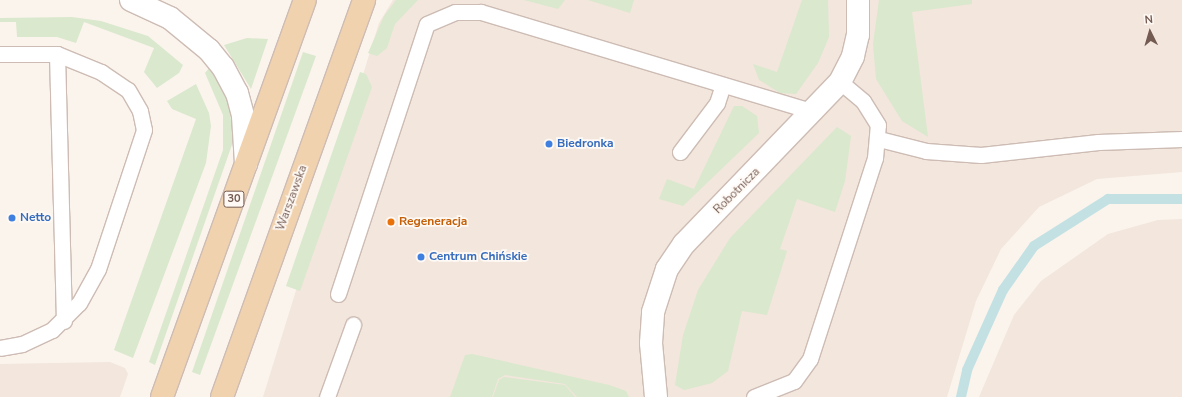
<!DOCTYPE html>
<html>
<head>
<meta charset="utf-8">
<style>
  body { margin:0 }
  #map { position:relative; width:1182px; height:397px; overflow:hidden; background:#fbf4ed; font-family:"Nunito Sans",sans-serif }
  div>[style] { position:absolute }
  .residential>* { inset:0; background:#f2e6dd }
  .green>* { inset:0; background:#dae8cd }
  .stream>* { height:10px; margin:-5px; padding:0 5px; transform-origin:5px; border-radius:5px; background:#c3e1e3 }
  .roads { filter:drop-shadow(1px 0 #cdbcb4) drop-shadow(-1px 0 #cdbcb4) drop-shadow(0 1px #cdbcb4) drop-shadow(0 -1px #cdbcb4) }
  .lane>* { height:15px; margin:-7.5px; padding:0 7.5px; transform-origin:7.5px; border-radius:7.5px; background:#fff }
  .street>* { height:22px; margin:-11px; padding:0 11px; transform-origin:11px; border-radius:11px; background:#fff }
  .secondary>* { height:22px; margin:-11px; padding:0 11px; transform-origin:11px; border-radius:11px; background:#fff }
  .primary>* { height:22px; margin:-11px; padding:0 11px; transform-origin:11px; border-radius:11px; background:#f1d2ae }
  .dots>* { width:11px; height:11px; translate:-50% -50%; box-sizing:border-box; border:2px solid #fef9f4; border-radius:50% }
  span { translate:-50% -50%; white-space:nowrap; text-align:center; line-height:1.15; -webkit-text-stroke:3.5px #fef9f4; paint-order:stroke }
  .shield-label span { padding:1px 3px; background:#fef9f4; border:1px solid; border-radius:3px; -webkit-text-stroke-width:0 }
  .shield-label { font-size:11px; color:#745b52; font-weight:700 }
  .shop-label { font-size:12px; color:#366cbe; font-weight:700 }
  .left { translate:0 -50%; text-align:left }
  .street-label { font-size:12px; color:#745b52 }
  .food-label { font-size:12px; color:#c56008; font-weight:700 }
  .north { position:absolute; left:1130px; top:12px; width:40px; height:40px; -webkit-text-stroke:3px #fef9f4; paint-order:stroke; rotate:355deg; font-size:11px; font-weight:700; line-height:16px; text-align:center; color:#745b52 }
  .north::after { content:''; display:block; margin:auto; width:14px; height:18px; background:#745b52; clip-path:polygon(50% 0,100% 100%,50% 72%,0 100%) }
</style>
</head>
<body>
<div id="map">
  <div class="residential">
    <div style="clip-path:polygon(393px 0,1182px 0,1182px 172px,1097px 179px,1039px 207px,1001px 249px,976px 301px,947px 397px,263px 397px,379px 23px)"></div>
    <div style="clip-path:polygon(1182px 219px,1182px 397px,979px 397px,1014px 315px,1041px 281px,1108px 234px,1158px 220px)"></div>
    <div style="clip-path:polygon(110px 362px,125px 368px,128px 374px,120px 397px,0 397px,0 364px)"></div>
  </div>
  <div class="green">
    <div style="clip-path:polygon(396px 0,418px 0,395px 24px,387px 48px,377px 56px,368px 53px,384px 16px)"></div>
    <div style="clip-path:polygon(524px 0,565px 0,558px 9px)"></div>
    <div style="clip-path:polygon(588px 0,634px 0,630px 13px)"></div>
    <div style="clip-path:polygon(802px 0,828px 0,829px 37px,818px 63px,796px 94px,780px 93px,759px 80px,753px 64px,777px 72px)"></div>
    <div style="clip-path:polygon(879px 0,972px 0,972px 4px,912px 12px,928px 137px,902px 121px,876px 79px,873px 44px)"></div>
    <div style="clip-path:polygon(72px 17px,101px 21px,148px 36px,183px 65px,179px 73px,157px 88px,144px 72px,154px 48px,84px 22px,76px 43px,57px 37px,17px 37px,16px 22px,0 22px,0 18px)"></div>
    <div style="clip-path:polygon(247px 38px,268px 39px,251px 89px,224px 45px)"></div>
    <div style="clip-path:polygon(303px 52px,316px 56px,200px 375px,192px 372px)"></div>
    <div style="clip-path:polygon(210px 67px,228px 100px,234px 139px,155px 365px,149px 362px,223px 150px,223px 115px,205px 73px)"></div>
    <div style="clip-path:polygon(360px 72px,366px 74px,372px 87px,300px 291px,286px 286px)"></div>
    <div style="clip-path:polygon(196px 84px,209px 113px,211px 126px,206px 163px,133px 358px,114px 350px,196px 119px,172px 109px,167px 101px)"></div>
    <div style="clip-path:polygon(734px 106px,742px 106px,757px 116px,759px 133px,683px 206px,659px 199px,667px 179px,694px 189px)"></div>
    <div style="clip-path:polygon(837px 127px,851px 136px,845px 181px,835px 212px,797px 199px,780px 249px,787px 251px,767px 315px,742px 311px,728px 371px,712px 383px,684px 390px,675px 385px,683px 335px,698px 290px,730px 238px)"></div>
    <div style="clip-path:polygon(472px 354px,609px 385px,626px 391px,629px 397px,577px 397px,565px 384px,505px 375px,498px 379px,492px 397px,450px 397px,465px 355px)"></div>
    <div style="clip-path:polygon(504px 377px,565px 385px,575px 397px,493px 397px,499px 380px)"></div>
  </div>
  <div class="stream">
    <div style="left:961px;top:397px;width:28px;rotate:-77deg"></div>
    <div style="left:967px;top:370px;width:88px;rotate:-65.8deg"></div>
    <div style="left:1003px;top:290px;width:54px;rotate:-54.8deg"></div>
    <div style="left:1034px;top:246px;width:88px;rotate:-32.4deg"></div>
    <div style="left:1108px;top:199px;width:74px"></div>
  </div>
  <div class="roads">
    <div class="lane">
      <div style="left:0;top:54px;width:57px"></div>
      <div style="left:57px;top:54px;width:48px;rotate:22.2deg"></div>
      <div style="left:101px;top:72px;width:32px;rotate:34deg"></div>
      <div style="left:128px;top:90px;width:24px;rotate:60deg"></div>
      <div style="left:140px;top:111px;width:19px;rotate:78deg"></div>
      <div style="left:144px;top:130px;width:146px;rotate:108.3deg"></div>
      <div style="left:98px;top:269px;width:39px;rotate:119deg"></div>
      <div style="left:79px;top:303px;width:38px;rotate:135deg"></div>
      <div style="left:52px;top:330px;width:33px;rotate:155deg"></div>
      <div style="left:22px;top:344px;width:22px;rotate:170deg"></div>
      <div style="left:57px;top:54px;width:267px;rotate:88.5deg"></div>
      <div style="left:879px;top:139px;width:49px;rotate:14.3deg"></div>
      <div style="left:926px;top:151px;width:55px;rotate:4.2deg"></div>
      <div style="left:981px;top:155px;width:118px;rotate:-6.3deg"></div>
      <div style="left:1098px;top:142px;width:84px;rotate:-2deg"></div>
      <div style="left:680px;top:152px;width:61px;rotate:-52.9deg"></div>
      <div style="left:717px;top:103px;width:19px;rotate:-72deg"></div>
      <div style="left:338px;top:294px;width:284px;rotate:-71.8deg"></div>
      <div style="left:427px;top:24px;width:30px;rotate:-23deg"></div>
      <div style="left:455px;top:12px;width:26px"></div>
      <div style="left:481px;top:12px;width:348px;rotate:16.7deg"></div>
      <div style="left:327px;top:397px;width:77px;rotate:-70.1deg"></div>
      <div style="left:754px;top:397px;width:43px;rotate:-21.8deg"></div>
      <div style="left:794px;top:381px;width:27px;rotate:-54deg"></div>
      <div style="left:810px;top:359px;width:211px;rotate:-72.1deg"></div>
      <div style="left:875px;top:158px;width:33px;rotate:-85deg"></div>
      <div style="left:878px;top:125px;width:28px;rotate:-122deg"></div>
      <div style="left:863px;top:101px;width:30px;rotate:-140deg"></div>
    </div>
    <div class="street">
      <div style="left:656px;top:397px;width:54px;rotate:-95.3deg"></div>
      <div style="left:651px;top:343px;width:31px;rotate:-86deg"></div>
      <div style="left:653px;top:312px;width:45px;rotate:-72deg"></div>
      <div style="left:667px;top:269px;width:30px;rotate:-56deg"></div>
      <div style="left:684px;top:244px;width:225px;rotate:-46.1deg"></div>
      <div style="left:840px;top:82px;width:29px;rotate:-63deg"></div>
      <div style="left:853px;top:56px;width:22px;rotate:-77deg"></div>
      <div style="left:858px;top:35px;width:35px;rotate:-90deg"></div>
    </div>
    <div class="secondary">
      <div style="left:131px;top:0;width:43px;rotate:24.8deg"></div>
      <div style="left:170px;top:18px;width:50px;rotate:39.4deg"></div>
      <div style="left:209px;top:50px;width:22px;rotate:51deg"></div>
      <div style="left:223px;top:67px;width:30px;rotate:62deg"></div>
      <div style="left:237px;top:93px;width:24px;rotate:75deg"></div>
      <div style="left:243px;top:116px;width:48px;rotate:86.4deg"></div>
    </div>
    <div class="primary">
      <div style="left:162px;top:397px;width:422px;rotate:-70.2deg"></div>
      <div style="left:222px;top:397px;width:422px;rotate:-70.3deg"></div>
    </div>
  </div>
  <div class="dots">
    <div style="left:549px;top:144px;background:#3f7fe0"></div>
    <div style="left:12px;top:218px;background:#3f7fe0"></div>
    <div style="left:391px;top:222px;background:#e8710a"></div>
    <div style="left:421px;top:257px;background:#3f7fe0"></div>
  </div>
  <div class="shield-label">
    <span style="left:234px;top:199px">30</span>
  </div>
  <div class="shop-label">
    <span class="left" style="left:557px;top:144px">Biedronka</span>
    <span class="left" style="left:20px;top:218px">Netto</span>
    <span class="left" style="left:429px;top:257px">Centrum Chińskie</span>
  </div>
  <div class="street-label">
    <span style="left:737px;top:191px;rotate:-45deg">Robotnicza</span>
    <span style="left:292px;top:198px;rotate:-70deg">Warszawska</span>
  </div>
  <div class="food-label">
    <span class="left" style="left:399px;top:222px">Regeneracja</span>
  </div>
  <div class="north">N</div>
</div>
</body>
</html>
